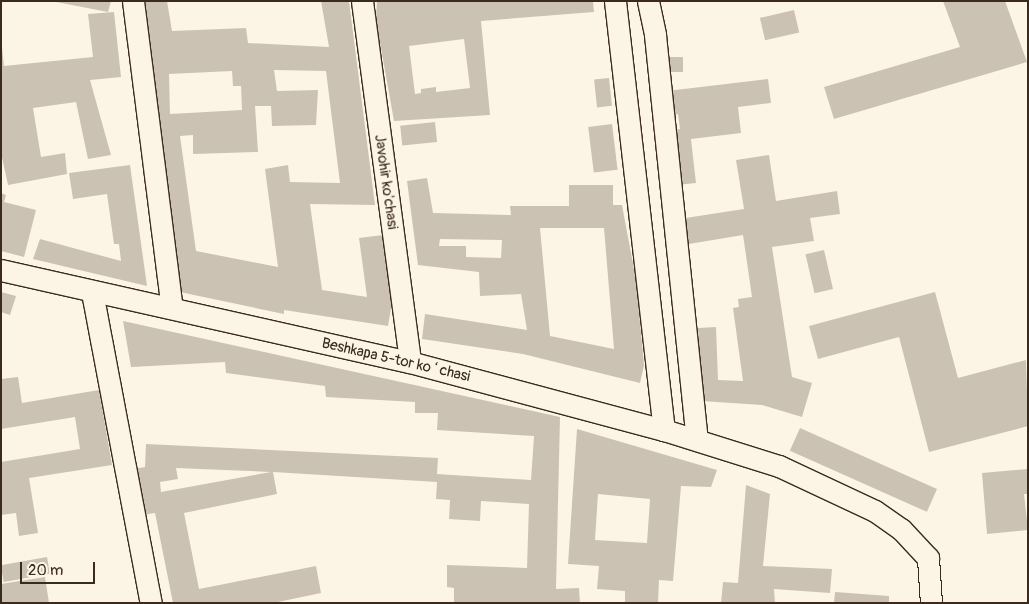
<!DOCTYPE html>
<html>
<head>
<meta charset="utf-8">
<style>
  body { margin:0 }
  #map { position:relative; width:1029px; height:604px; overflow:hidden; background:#fcf5e5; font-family:Pangolin,sans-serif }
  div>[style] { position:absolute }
  .building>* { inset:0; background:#ccc2b3; transform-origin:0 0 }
  .roads { filter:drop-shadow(1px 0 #3b2a1e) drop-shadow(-1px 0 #3b2a1e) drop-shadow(0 1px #3b2a1e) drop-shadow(0 -1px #3b2a1e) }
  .minor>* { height:21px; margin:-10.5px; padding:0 10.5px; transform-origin:10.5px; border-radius:10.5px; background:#fcf5e5 }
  span { translate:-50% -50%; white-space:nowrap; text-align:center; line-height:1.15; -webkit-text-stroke:4px #fcf5e5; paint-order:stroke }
  .street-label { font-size:15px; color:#3b2a1e }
  .frame { position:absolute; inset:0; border:2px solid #3b2a1e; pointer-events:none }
  .scale { position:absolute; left:20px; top:562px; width:75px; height:22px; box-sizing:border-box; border:2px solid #3b2a1e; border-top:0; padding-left:6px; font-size:15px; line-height:18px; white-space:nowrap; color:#3b2a1e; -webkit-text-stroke:4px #fcf5e5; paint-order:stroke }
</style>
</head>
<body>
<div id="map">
  <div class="building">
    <div style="clip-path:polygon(51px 1px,111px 1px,108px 12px)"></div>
    <div style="clip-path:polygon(evenodd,138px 1px,167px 1px,172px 31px,246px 28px,248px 43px,329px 47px,321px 1px,349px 1px,375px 205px,310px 204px,322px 290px,367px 297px,359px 238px,383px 235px,392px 303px,388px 326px,284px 310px,284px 314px,175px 291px,138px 1px,274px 70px,326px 71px,340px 183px,290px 182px,288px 165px,265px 169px,278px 267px,196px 251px,180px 136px,193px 135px,193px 154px,258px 152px,255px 106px,271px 106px,272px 126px,316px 125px,318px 90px,277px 91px,274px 70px,138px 1px,232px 71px,233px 86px,241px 86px,242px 110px,170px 114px,169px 74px,232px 71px)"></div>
    <div style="clip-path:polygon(evenodd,377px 1px,593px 1px,594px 12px,481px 21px,490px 115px,394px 121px,376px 20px,377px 1px,464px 39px,470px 88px,436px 92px,436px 87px,421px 89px,421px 93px,415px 94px,409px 46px,464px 39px)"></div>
    <div style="clip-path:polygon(943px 1px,1005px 1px,1027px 62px,834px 119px,824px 87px,960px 47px)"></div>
    <div style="left:794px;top:10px;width:23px;height:35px;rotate:77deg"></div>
    <div style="clip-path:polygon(114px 12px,121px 77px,90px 80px,111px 155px,88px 159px,76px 102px,33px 108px,41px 157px,65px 153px,67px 174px,8px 185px,1px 153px,1px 38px,4px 66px,93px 57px,88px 14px)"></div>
    <div style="left:665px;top:57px;width:18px;height:15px"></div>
    <div style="left:609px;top:78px;width:28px;height:15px;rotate:84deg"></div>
    <div style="clip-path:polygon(768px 79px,771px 103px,738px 107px,741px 133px,691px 139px,696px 183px,677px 185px,670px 130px,680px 129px,678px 114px,670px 115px,667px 91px)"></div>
    <div style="left:435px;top:122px;width:20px;height:35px;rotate:84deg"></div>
    <div style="left:612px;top:124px;width:46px;height:24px;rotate:83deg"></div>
    <div style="clip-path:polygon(769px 155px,776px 201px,837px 191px,840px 214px,810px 218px,814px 241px,772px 247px,792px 377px,812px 383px,802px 417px,762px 405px,701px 401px,698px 328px,716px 327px,718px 380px,743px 381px,733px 308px,739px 307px,738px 299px,752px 297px,743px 235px,683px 245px,679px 219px,744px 209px,736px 160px)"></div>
    <div style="clip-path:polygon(130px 165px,147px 286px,33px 259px,40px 239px,121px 261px,119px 244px,114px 244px,107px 194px,73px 199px,69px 173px)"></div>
    <div style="clip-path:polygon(evenodd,427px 178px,433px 213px,511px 215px,510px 206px,569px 206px,569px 185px,613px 185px,613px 205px,622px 205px,636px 280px,644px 365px,640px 383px,523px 354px,422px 339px,425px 314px,527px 330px,521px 294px,480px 296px,479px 272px,418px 265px,407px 181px,427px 178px,540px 228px,604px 228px,614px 349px,550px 336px,540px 228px,427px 178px,440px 239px,502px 240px,501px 258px,466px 257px,466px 246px,439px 246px,440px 239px)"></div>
    <div style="clip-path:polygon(1px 193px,6px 195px,4px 202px,36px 210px,24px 257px,1px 251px)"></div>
    <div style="left:824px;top:250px;width:40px;height:19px;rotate:77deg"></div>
    <div style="clip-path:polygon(1px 292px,16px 296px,10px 315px,1px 312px)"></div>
    <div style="clip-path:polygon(935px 292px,958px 378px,1026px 360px,1028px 426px,929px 452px,899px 337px,818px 359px,809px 326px)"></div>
    <div style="clip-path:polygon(evenodd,123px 321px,560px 417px,556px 589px,579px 588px,580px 603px,454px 603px,454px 588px,447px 587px,447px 565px,527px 568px,529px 504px,481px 501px,480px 521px,449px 519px,450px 500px,436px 499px,437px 482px,273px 472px,277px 494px,184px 513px,199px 589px,316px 566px,321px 593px,273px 603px,173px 603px,155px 513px,143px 515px,134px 469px,145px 467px,146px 444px,438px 458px,437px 474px,531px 480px,534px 436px,437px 430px,438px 413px,415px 413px,415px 402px,326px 397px,325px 386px,226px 373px,225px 362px,131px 367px,123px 321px,176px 468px,271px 472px,161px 492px,160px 482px,178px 479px,176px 468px)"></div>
    <div style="clip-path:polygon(18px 377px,22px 403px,99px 390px,112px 465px,29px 478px,38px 533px,19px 536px,16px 513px,1px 515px,1px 462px,80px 449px,75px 417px,1px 429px,1px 379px)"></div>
    <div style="left:800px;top:428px;width:150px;height:25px;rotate:24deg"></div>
    <div style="clip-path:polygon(evenodd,577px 429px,717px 470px,711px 487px,681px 486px,673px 581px,659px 580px,658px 603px,625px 603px,625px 591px,597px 589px,599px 566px,568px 564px,577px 429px,598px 494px,650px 499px,647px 543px,595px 540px,598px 494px)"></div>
    <div style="clip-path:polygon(1028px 469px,1028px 494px,1024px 494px,1028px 530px,987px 534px,982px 473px)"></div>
    <div style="clip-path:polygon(746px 485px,770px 494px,763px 566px,832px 569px,830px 593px,774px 589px,775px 603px,721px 603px,723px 582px,738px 583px)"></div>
    <div style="left:47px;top:557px;width:17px;height:47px;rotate:80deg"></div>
    <div style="clip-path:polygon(45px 577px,49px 603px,1px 603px,1px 584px)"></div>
    <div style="clip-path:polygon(835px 592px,889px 596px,889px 603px,834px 603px)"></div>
  </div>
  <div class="roads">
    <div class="minor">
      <div style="left:133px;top:1px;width:309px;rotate:82.8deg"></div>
      <div style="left:362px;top:1px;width:364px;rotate:82.4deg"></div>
      <div style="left:615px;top:1px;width:432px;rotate:83.5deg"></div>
      <div style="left:648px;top:1px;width:35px;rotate:78deg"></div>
      <div style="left:655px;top:35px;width:407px;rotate:84.1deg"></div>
      <div style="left:1px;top:270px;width:419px;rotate:12.7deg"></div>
      <div style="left:410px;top:362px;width:263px;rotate:15deg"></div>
      <div style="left:664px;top:430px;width:121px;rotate:17.4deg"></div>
      <div style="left:779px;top:466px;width:106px;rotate:25.1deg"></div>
      <div style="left:875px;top:511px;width:32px;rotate:35deg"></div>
      <div style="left:901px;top:529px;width:40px;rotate:47deg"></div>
      <div style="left:928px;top:558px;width:45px;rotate:86.2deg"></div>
      <div style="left:92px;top:292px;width:317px;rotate:79.3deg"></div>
    </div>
  </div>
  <div class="street-label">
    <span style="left:386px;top:182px;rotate:82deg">Javohir ko'chasi</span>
    <span style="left:396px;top:360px;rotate:13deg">Beshkapa 5-tor koʻchasi</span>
  </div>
  <div class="frame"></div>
  <div class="scale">20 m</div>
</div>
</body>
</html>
